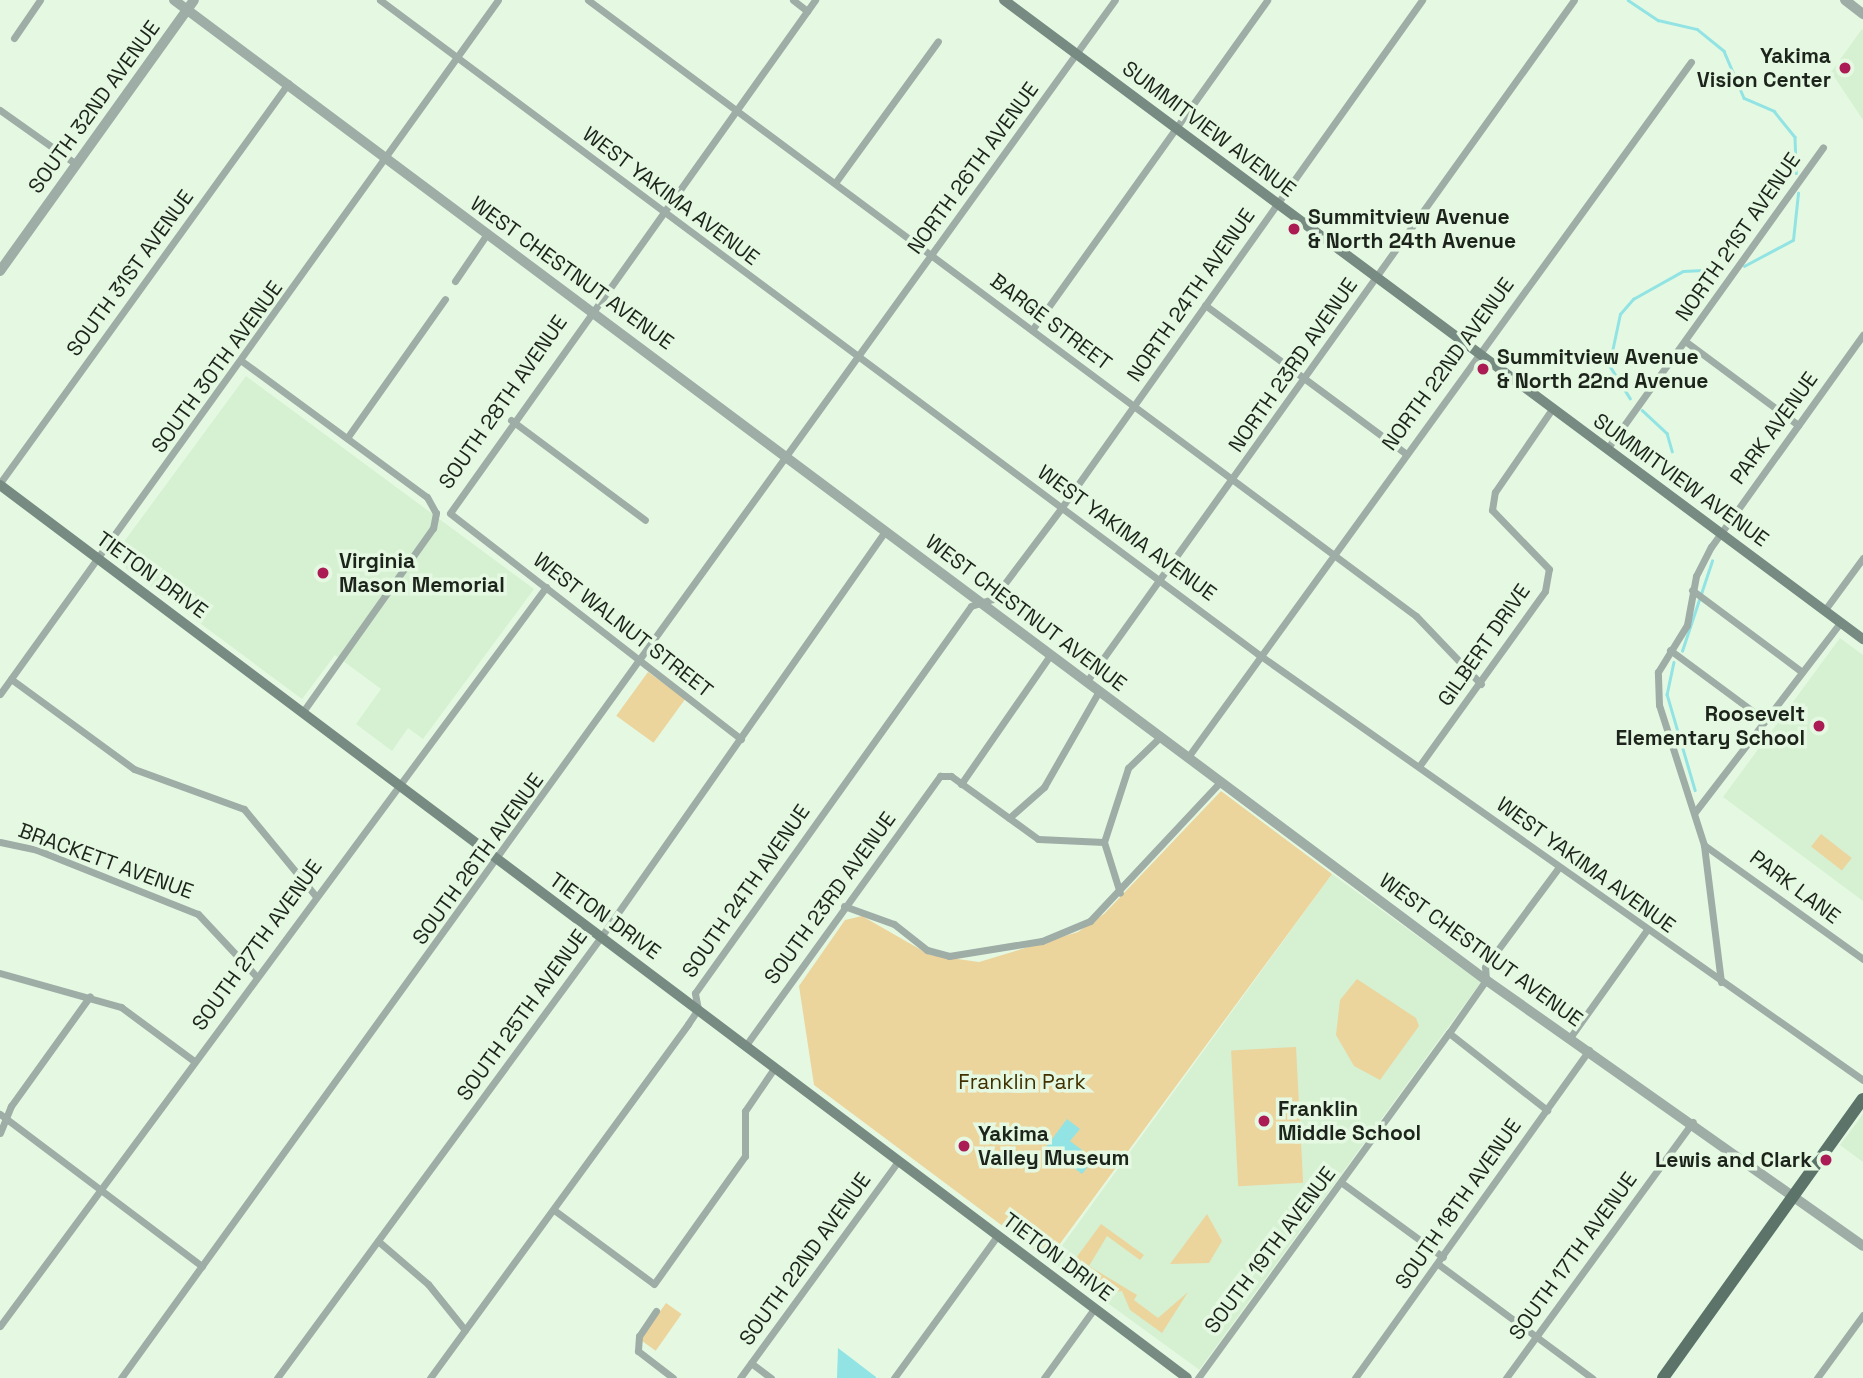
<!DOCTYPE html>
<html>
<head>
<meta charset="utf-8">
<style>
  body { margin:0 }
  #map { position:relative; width:1863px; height:1378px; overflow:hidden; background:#e5f9e2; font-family:"Space Grotesk",sans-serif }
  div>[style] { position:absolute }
  .built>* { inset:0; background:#d6f0d2; transform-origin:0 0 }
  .green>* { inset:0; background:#ecd49d; transform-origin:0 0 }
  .water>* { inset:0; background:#92e3e4 }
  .stream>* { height:2.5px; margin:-1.25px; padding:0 1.25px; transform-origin:1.25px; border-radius:1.25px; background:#92e3e4 }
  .minor>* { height:7px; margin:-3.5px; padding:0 3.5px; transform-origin:3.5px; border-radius:3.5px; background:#9fada7 }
  .tertiary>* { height:10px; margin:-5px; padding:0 5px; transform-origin:5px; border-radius:5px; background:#9fada7 }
  .secondary>* { height:10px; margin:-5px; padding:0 5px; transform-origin:5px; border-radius:5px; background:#778b83 }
  .primary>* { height:12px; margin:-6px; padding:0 6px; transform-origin:6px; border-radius:6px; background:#5b7369 }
  .dots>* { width:19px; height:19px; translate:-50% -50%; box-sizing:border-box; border:4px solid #e5f9e2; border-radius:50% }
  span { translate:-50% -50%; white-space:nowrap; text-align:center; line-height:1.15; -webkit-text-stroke:7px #e5f9e2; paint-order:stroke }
  .poi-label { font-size:21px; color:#1c241b; font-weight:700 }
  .right { translate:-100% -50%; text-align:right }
  .left { translate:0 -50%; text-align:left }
  .street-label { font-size:21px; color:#1c241b }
  .park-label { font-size:21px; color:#413000 }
</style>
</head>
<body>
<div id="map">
  <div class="built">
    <div style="clip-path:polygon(1862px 29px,1863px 30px,1863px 120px,1831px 72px)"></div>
    <div style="clip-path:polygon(246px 376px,534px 589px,423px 739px,408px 728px,392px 751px,356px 724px,381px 689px,335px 655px,302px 699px,112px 558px)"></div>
    <div style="clip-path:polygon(1840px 638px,1863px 655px,1863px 901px,1723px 797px)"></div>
    <div style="left:1332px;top:874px;width:184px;height:479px;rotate:36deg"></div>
    <div style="clip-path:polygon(1863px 1114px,1863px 1162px,1840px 1145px)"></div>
  </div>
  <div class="green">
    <div style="left:648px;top:672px;width:46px;height:54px;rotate:36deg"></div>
    <div style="clip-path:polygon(1221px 791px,1332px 874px,1048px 1260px,814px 1085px,799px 986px,845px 920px,862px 916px,930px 955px,979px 962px,1078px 932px,1104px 914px)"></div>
    <div style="left:1821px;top:834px;width:39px;height:16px;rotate:38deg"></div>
    <div style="clip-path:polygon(1357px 979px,1416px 1018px,1419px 1026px,1380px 1080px,1354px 1066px,1336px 1035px,1340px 1000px)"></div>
    <div style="left:1296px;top:1047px;width:136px;height:65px;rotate:87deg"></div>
    <div style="clip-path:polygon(1207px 1214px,1222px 1241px,1209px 1263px,1170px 1264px)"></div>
    <div style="clip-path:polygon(1101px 1224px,1144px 1255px,1140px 1260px,1107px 1236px,1089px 1266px,1137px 1295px,1134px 1300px,1158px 1318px,1188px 1292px,1162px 1333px,1130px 1310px,1122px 1291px,1093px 1295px,1065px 1273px)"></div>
    <div style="left:666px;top:1303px;width:19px;height:45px;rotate:35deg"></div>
  </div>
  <div class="water">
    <div style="clip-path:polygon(1067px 1119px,1080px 1129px,1070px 1141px,1094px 1159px,1082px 1174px,1046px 1147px)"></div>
    <div style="clip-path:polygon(838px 1348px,876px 1377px,876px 1378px,837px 1378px)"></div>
  </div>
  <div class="stream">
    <div style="left:1628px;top:0;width:36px;rotate:34deg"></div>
    <div style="left:1658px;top:20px;width:40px;rotate:13deg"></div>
    <div style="left:1697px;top:29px;width:35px;rotate:39deg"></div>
    <div style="left:1724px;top:51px;width:51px;rotate:66.9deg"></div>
    <div style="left:1744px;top:98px;width:33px;rotate:23deg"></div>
    <div style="left:1774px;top:111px;width:33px;rotate:51deg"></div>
    <div style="left:1795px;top:137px;width:36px;rotate:88deg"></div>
    <div style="left:1744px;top:266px;width:55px;rotate:-28deg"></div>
    <div style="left:1793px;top:240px;width:47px;rotate:-83.9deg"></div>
    <div style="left:1630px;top:399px;width:39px;rotate:-122deg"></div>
    <div style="left:1609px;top:366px;width:53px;rotate:-78.1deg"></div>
    <div style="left:1620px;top:314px;width:20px;rotate:-49deg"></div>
    <div style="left:1633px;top:299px;width:57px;rotate:-29.2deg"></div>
    <div style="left:1683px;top:271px;width:42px;rotate:-2.7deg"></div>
    <div style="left:1642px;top:410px;width:34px;rotate:43deg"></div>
    <div style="left:1667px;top:433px;width:19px;rotate:74deg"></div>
    <div style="left:1682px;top:651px;width:95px;rotate:-71.6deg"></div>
    <div style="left:1674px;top:662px;width:33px;rotate:102deg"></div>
    <div style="left:1667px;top:694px;width:100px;rotate:73.7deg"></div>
  </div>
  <div class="minor">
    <div style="left:380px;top:0;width:1095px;rotate:36.68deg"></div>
    <div style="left:1258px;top:654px;width:740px;rotate:35.15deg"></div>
    <div style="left:588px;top:0;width:1032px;rotate:36.65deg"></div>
    <div style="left:1416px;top:616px;width:94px;rotate:46.3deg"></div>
    <div style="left:793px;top:0;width:18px;rotate:38deg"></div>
    <div style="left:14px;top:38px;width:46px;rotate:-55.6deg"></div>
    <div style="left:0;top:110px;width:93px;rotate:35.4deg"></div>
    <div style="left:835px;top:183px;width:175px;rotate:-54deg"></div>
    <div style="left:455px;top:281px;width:57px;rotate:-55.8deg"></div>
    <div style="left:1205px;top:305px;width:249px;rotate:36.5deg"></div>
    <div style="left:1032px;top:330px;width:405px;rotate:-54.5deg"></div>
    <div style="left:1685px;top:341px;width:141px;rotate:36.6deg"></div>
    <div style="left:243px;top:362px;width:228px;rotate:36.3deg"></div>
    <div style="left:427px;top:497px;width:18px;rotate:61deg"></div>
    <div style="left:436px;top:513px;width:15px;rotate:101deg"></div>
    <div style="left:433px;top:528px;width:223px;rotate:125.3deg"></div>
    <div style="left:511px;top:420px;width:167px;rotate:36.7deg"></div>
    <div style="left:347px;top:438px;width:170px;rotate:-54.8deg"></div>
    <div style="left:1607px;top:449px;width:371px;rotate:-54.4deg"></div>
    <div style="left:0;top:483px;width:493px;rotate:-54.2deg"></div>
    <div style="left:1692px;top:590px;width:137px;rotate:36.7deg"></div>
    <div style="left:1824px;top:611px;width:66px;rotate:-53.7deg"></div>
    <div style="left:1670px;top:650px;width:119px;rotate:36.5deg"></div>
    <div style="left:11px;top:679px;width:152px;rotate:36.2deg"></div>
    <div style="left:134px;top:769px;width:117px;rotate:20deg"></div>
    <div style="left:244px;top:809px;width:112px;rotate:50.5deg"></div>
    <div style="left:1087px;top:681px;width:837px;rotate:-54.43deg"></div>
    <div style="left:0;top:694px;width:854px;rotate:-54.34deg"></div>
    <div style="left:741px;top:739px;width:368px;rotate:-142.2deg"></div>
    <div style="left:450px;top:513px;width:630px;rotate:-54.57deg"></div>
    <div style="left:1188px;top:757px;width:858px;rotate:-54.11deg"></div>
    <div style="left:1420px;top:765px;width:214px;rotate:-54.3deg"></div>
    <div style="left:1545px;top:591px;width:22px;rotate:-80deg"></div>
    <div style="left:1549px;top:569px;width:82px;rotate:-134deg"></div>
    <div style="left:1492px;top:510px;width:18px;rotate:-81deg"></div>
    <div style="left:1495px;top:492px;width:101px;rotate:-55.5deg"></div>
    <div style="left:961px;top:784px;width:158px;rotate:-55.3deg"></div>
    <div style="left:1695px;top:812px;width:238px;rotate:-52.5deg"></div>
    <div style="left:1009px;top:818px;width:47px;rotate:-41.5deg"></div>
    <div style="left:1044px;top:787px;width:111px;rotate:-60.2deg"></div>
    <div style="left:0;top:842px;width:38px;rotate:12deg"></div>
    <div style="left:37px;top:850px;width:173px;rotate:21.7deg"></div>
    <div style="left:198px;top:914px;width:85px;rotate:46.9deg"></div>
    <div style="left:1104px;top:842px;width:78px;rotate:-72deg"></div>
    <div style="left:1128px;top:768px;width:45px;rotate:-44.1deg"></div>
    <div style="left:1704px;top:845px;width:196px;rotate:35.6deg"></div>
    <div style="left:844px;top:906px;width:53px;rotate:19.8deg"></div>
    <div style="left:894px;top:924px;width:42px;rotate:38.2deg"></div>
    <div style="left:927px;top:950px;width:23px;rotate:15deg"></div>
    <div style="left:949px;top:956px;width:94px;rotate:-9.2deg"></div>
    <div style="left:1042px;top:941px;width:52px;rotate:-22.6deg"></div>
    <div style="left:1090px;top:921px;width:190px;rotate:-46.9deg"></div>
    <div style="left:0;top:973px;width:126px;rotate:15.7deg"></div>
    <div style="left:121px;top:1007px;width:91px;rotate:36.5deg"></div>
    <div style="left:1721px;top:982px;width:138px;rotate:-97.1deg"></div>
    <div style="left:1704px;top:845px;width:147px;rotate:-107.8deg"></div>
    <div style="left:1659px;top:705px;width:33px;rotate:-92deg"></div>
    <div style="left:1658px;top:672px;width:55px;rotate:-58.3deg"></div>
    <div style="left:1687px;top:625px;width:50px;rotate:-79.6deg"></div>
    <div style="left:1696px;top:576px;width:33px;rotate:-63deg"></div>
    <div style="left:1711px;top:547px;width:261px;rotate:-54.4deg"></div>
    <div style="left:1449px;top:1033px;width:125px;rotate:38.2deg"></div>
    <div style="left:1569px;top:1039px;width:133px;rotate:-54.5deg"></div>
    <div style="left:746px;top:1045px;width:332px;rotate:-54.2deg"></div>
    <div style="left:940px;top:776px;width:11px"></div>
    <div style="left:951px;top:776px;width:107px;rotate:35.9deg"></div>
    <div style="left:1038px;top:839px;width:66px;rotate:2.6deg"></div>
    <div style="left:1104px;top:842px;width:53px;rotate:72.6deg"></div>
    <div style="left:0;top:1114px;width:253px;rotate:37deg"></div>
    <div style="left:0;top:1133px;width:29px;rotate:-68deg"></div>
    <div style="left:11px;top:1106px;width:135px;rotate:-54.3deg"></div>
    <div style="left:1342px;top:1183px;width:125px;rotate:36.2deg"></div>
    <div style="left:554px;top:1210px;width:124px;rotate:36.5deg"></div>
    <div style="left:654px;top:1284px;width:157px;rotate:-54.6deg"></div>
    <div style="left:745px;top:1156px;width:45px;rotate:-90deg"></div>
    <div style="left:745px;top:1111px;width:53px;rotate:-55.7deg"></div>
    <div style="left:378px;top:1241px;width:66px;rotate:40.7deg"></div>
    <div style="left:428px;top:1284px;width:59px;rotate:51.2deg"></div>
    <div style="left:1438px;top:1264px;width:192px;rotate:36.5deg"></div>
    <div style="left:656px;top:1311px;width:30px;rotate:124deg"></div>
    <div style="left:639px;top:1336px;width:15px;rotate:94deg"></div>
    <div style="left:638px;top:1351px;width:44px;rotate:37.6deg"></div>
    <div style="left:0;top:1326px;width:919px;rotate:-53.54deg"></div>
    <div style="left:751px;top:1363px;width:25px;rotate:37deg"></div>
    <div style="left:121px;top:1378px;width:1699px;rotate:-54.2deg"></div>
    <div style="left:277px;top:1378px;width:547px;rotate:-53.7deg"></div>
    <div style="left:601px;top:937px;width:495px;rotate:-55deg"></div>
    <div style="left:430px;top:1378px;width:438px;rotate:-53.9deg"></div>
    <div style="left:688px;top:1024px;width:18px;rotate:-56deg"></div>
    <div style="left:698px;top:1009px;width:16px;rotate:-101deg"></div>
    <div style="left:695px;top:993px;width:475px;rotate:-54.5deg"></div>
    <div style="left:971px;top:606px;width:23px;rotate:-18deg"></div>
    <div style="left:993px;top:599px;width:115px;rotate:-53.1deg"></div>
    <div style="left:1062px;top:507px;width:622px;rotate:-54.62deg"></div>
    <div style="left:740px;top:1378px;width:268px;rotate:-53.9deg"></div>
    <div style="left:894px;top:1378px;width:175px;rotate:-54deg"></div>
    <div style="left:1044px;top:1378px;width:85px;rotate:-54.1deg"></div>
    <div style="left:1198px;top:1378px;width:427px;rotate:-54deg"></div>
    <div style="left:1449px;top:1033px;width:65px;rotate:-55.1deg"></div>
    <div style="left:1486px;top:980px;width:13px;rotate:-94deg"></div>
    <div style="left:1485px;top:967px;width:124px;rotate:-53.5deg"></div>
    <div style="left:1355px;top:1378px;width:403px;rotate:-54.5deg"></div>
    <div style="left:1506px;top:1378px;width:317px;rotate:-53.9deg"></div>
    <div style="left:1817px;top:1378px;width:78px;rotate:-53.9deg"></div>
  </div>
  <div class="tertiary">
    <div style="left:174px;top:0;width:1638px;rotate:36.76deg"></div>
    <div style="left:1486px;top:980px;width:461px;rotate:35.2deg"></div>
    <div style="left:1845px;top:0;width:23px;rotate:38deg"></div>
    <div style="left:0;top:271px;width:333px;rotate:-54.4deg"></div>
  </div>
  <div class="secondary">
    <div style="left:1004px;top:0;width:1071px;rotate:36.65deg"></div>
    <div style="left:0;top:485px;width:1485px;rotate:36.95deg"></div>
  </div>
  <div class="primary">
    <div style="left:1663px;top:1378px;width:343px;rotate:-54.4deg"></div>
  </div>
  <div class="dots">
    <div style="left:1845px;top:68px;background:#ac1c54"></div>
    <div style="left:1294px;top:229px;background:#ac1c54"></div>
    <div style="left:1483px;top:369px;background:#ac1c54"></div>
    <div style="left:323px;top:573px;background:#ac1c54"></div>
    <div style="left:1819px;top:726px;background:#ac1c54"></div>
    <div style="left:1264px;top:1121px;background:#ac1c54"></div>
    <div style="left:964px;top:1146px;background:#ac1c54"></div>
    <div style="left:1826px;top:1160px;background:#ac1c54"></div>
  </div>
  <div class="poi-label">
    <span class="right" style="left:1831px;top:68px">Yakima<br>Vision Center</span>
    <span class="left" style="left:1308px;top:229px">Summitview Avenue<br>&amp; North 24th Avenue</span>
    <span class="left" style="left:1497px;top:369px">Summitview Avenue<br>&amp; North 22nd Avenue</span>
    <span class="left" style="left:339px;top:573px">Virginia<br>Mason Memorial</span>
    <span class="right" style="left:1805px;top:726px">Roosevelt<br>Elementary School</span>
    <span class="left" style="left:1278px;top:1121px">Franklin<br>Middle School</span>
    <span class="left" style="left:978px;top:1146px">Yakima<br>Valley Museum</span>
    <span class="right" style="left:1812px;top:1160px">Lewis and Clark</span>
  </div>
  <div class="street-label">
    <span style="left:94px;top:107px;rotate:-54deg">SOUTH 32ND AVENUE</span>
    <span style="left:1209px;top:129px;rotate:37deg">SUMMITVIEW AVENUE</span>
    <span style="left:973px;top:168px;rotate:-54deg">NORTH 26TH AVENUE</span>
    <span style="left:671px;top:196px;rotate:37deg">WEST YAKIMA AVENUE</span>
    <span style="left:1738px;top:237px;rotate:-55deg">NORTH 21ST AVENUE</span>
    <span style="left:130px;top:273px;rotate:-54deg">SOUTH 31ST AVENUE</span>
    <span style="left:572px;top:273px;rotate:36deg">WEST CHESTNUT AVENUE</span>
    <span style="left:1191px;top:295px;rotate:-55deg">NORTH 24TH AVENUE</span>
    <span style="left:1051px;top:322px;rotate:37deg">BARGE STREET</span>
    <span style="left:1448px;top:364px;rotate:-54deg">NORTH 22ND AVENUE</span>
    <span style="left:1293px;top:365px;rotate:-55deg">NORTH 23RD AVENUE</span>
    <span style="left:217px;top:367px;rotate:-54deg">SOUTH 30TH AVENUE</span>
    <span style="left:503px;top:402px;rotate:-55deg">SOUTH 28TH AVENUE</span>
    <span style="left:1774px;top:428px;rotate:-54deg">PARK AVENUE</span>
    <span style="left:1681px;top:480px;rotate:36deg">SUMMITVIEW AVENUE</span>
    <span style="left:1127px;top:533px;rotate:36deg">WEST YAKIMA AVENUE</span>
    <span style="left:152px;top:575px;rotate:36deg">TIETON DRIVE</span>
    <span style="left:1026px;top:613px;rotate:37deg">WEST CHESTNUT AVENUE</span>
    <span style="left:623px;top:625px;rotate:38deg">WEST WALNUT STREET</span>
    <span style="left:1484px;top:645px;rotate:-55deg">GILBERT DRIVE</span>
    <span style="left:478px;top:859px;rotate:-54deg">SOUTH 26TH AVENUE</span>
    <span style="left:106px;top:861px;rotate:20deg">BRACKETT AVENUE</span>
    <span style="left:1586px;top:865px;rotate:36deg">WEST YAKIMA AVENUE</span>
    <span style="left:1795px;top:887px;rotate:37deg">PARK LANE</span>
    <span style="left:746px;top:891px;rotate:-55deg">SOUTH 24TH AVENUE</span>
    <span style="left:830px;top:898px;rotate:-54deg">SOUTH 23RD AVENUE</span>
    <span style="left:605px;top:916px;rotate:36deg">TIETON DRIVE</span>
    <span style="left:257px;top:945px;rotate:-54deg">SOUTH 27TH AVENUE</span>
    <span style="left:1481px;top:950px;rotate:36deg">WEST CHESTNUT AVENUE</span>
    <span style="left:522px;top:1015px;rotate:-54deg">SOUTH 25TH AVENUE</span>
    <span style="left:1458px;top:1204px;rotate:-55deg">SOUTH 18TH AVENUE</span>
    <span style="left:1270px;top:1250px;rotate:-53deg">SOUTH 19TH AVENUE</span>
    <span style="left:1573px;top:1256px;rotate:-54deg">SOUTH 17TH AVENUE</span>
    <span style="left:1058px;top:1257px;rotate:37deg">TIETON DRIVE</span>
    <span style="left:805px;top:1259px;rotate:-54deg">SOUTH 22ND AVENUE</span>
  </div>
  <div class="park-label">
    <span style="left:1022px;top:1082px">Franklin Park</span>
  </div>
</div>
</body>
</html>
